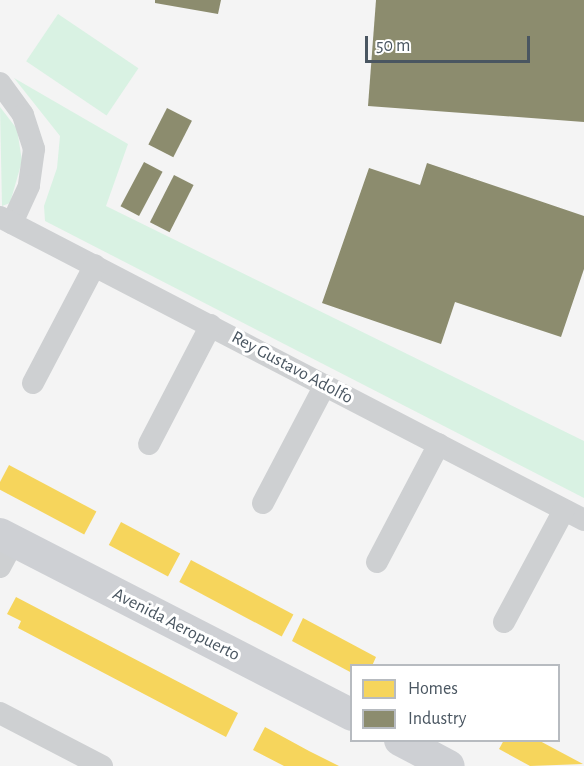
<!DOCTYPE html>
<html>
<head>
<meta charset="utf-8">
<style>
  body { margin:0 }
  #map { position:relative; width:584px; height:766px; overflow:hidden; background:#f4f4f4; font-family:"Alegreya Sans",sans-serif }
  div>[style] { position:absolute }
  .green>* { inset:0; background:#d9f2e3; transform-origin:0 0 }
  .homes>* { inset:0; background:#f6d55c; transform-origin:0 0 }
  .industry>* { inset:0; background:#8c8c6e; transform-origin:0 0 }
  .street>* { height:22px; margin:-11px; padding:0 11px; transform-origin:11px; border-radius:11px; background:#ced0d2 }
  .secondary>* { height:32px; margin:-16px; padding:0 16px; transform-origin:16px; border-radius:16px; background:#ced0d4 }
  span { translate:-50% -50%; white-space:nowrap; text-align:center; line-height:1.15; -webkit-text-stroke:6px #fff; paint-order:stroke }
  .street-label { font-size:18px; color:#4a5661 }
  .legend { position:absolute; left:350px; top:664px; width:210px; height:78px; box-sizing:border-box; background:#fff; border:2px solid #b7bbc0; margin:0; padding:8px 10px; list-style:none; font-size:18px; color:#4a5661 }
  .legend li { display:flex; align-items:center; gap:12px; height:30px }
  .legend b { width:30px; border:2px solid #b7bbc0 }
  .scale { position:absolute; left:365px; top:36px; width:165px; height:27px; box-sizing:border-box; border:3px solid #4a5661; border-top:0; padding-left:8px; font-size:18px; line-height:21px; white-space:nowrap; color:#4a5661; -webkit-text-stroke:4px #fff; paint-order:stroke }
</style>
</head>
<body>
<div id="map">
  <div class="green">
    <div style="left:58px;top:14px;width:97px;height:57px;rotate:34deg"></div>
    <div style="clip-path:polygon(14px 78px,128px 144px,106px 206px,584px 441px,584px 498px,45px 221px,44px 206px,57px 168px,60px 136px)"></div>
    <div style="clip-path:polygon(0 107px,17px 129px,22px 161px,10px 203px,2px 206px)"></div>
  </div>
  <div class="homes">
    <div style="left:9px;top:465px;width:99px;height:26px;rotate:28deg"></div>
    <div style="left:121px;top:522px;width:67px;height:26px;rotate:28deg"></div>
    <div style="left:191px;top:560px;width:116px;height:25px;rotate:28deg"></div>
    <div style="clip-path:polygon(16px 597px,238px 713px,226px 737px,18px 628px,21px 621px,7px 614px)"></div>
    <div style="clip-path:polygon(303px 618px,376px 657px,372px 666px,352px 666px,352px 673px,292px 641px)"></div>
    <div style="clip-path:polygon(265px 727px,309px 751px,339px 766px,284px 766px,253px 750px)"></div>
    <div style="clip-path:polygon(504px 740px,538px 740px,583px 764px,530px 766px,499px 749px)"></div>
  </div>
  <div class="industry">
    <div style="clip-path:polygon(155px 0,221px 0,218px 14px,155px 3px)"></div>
    <div style="clip-path:polygon(376px 0,584px 0,584px 122px,368px 106px)"></div>
    <div style="left:167px;top:108px;width:28px;height:41px;rotate:27deg"></div>
    <div style="left:144px;top:162px;width:21px;height:50px;rotate:28deg"></div>
    <div style="clip-path:polygon(427px 163px,584px 216px,584px 269px,561px 337px,455px 302px,441px 344px,322px 303px,369px 168px,420px 185px)"></div>
    <div style="left:174px;top:175px;width:22px;height:53px;rotate:27deg"></div>
  </div>
  <div class="street">
    <div style="left:0;top:83px;width:39px;rotate:54deg"></div>
    <div style="left:23px;top:115px;width:36px;rotate:72deg"></div>
    <div style="left:34px;top:149px;width:37px;rotate:98deg"></div>
    <div style="left:29px;top:186px;width:41px;rotate:114.7deg"></div>
    <div style="left:0;top:217px;width:658px;rotate:27.42deg"></div>
    <div style="left:33px;top:383px;width:133px;rotate:-62.3deg"></div>
    <div style="left:149px;top:444px;width:134px;rotate:-62.5deg"></div>
    <div style="left:263px;top:503px;width:133px;rotate:-62.3deg"></div>
    <div style="left:377px;top:562px;width:133px;rotate:-62.3deg"></div>
    <div style="left:0;top:567px;width:30px;rotate:-62deg"></div>
    <div style="left:504px;top:622px;width:127px;rotate:-61.8deg"></div>
    <div style="left:0;top:713px;width:115px;rotate:27.5deg"></div>
  </div>
  <div class="secondary">
    <div style="left:0;top:534px;width:396px;rotate:27.2deg"></div>
    <div style="left:400px;top:740px;width:55px;rotate:28deg"></div>
  </div>
  <div class="street-label">
    <span style="left:292px;top:368px;rotate:28deg">Rey Gustavo Adolfo</span>
    <span style="left:176px;top:625px;rotate:27deg">Avenida Aeropuerto</span>
  </div>
  <ul class="legend">
  <li><b style="height:16px;background:#f6d55c"></b>Homes</li>
  <li><b style="height:16px;background:#8c8c6e"></b>Industry</li>
  </ul>
  <div class="scale">50 m</div>
</div>
</body>
</html>
